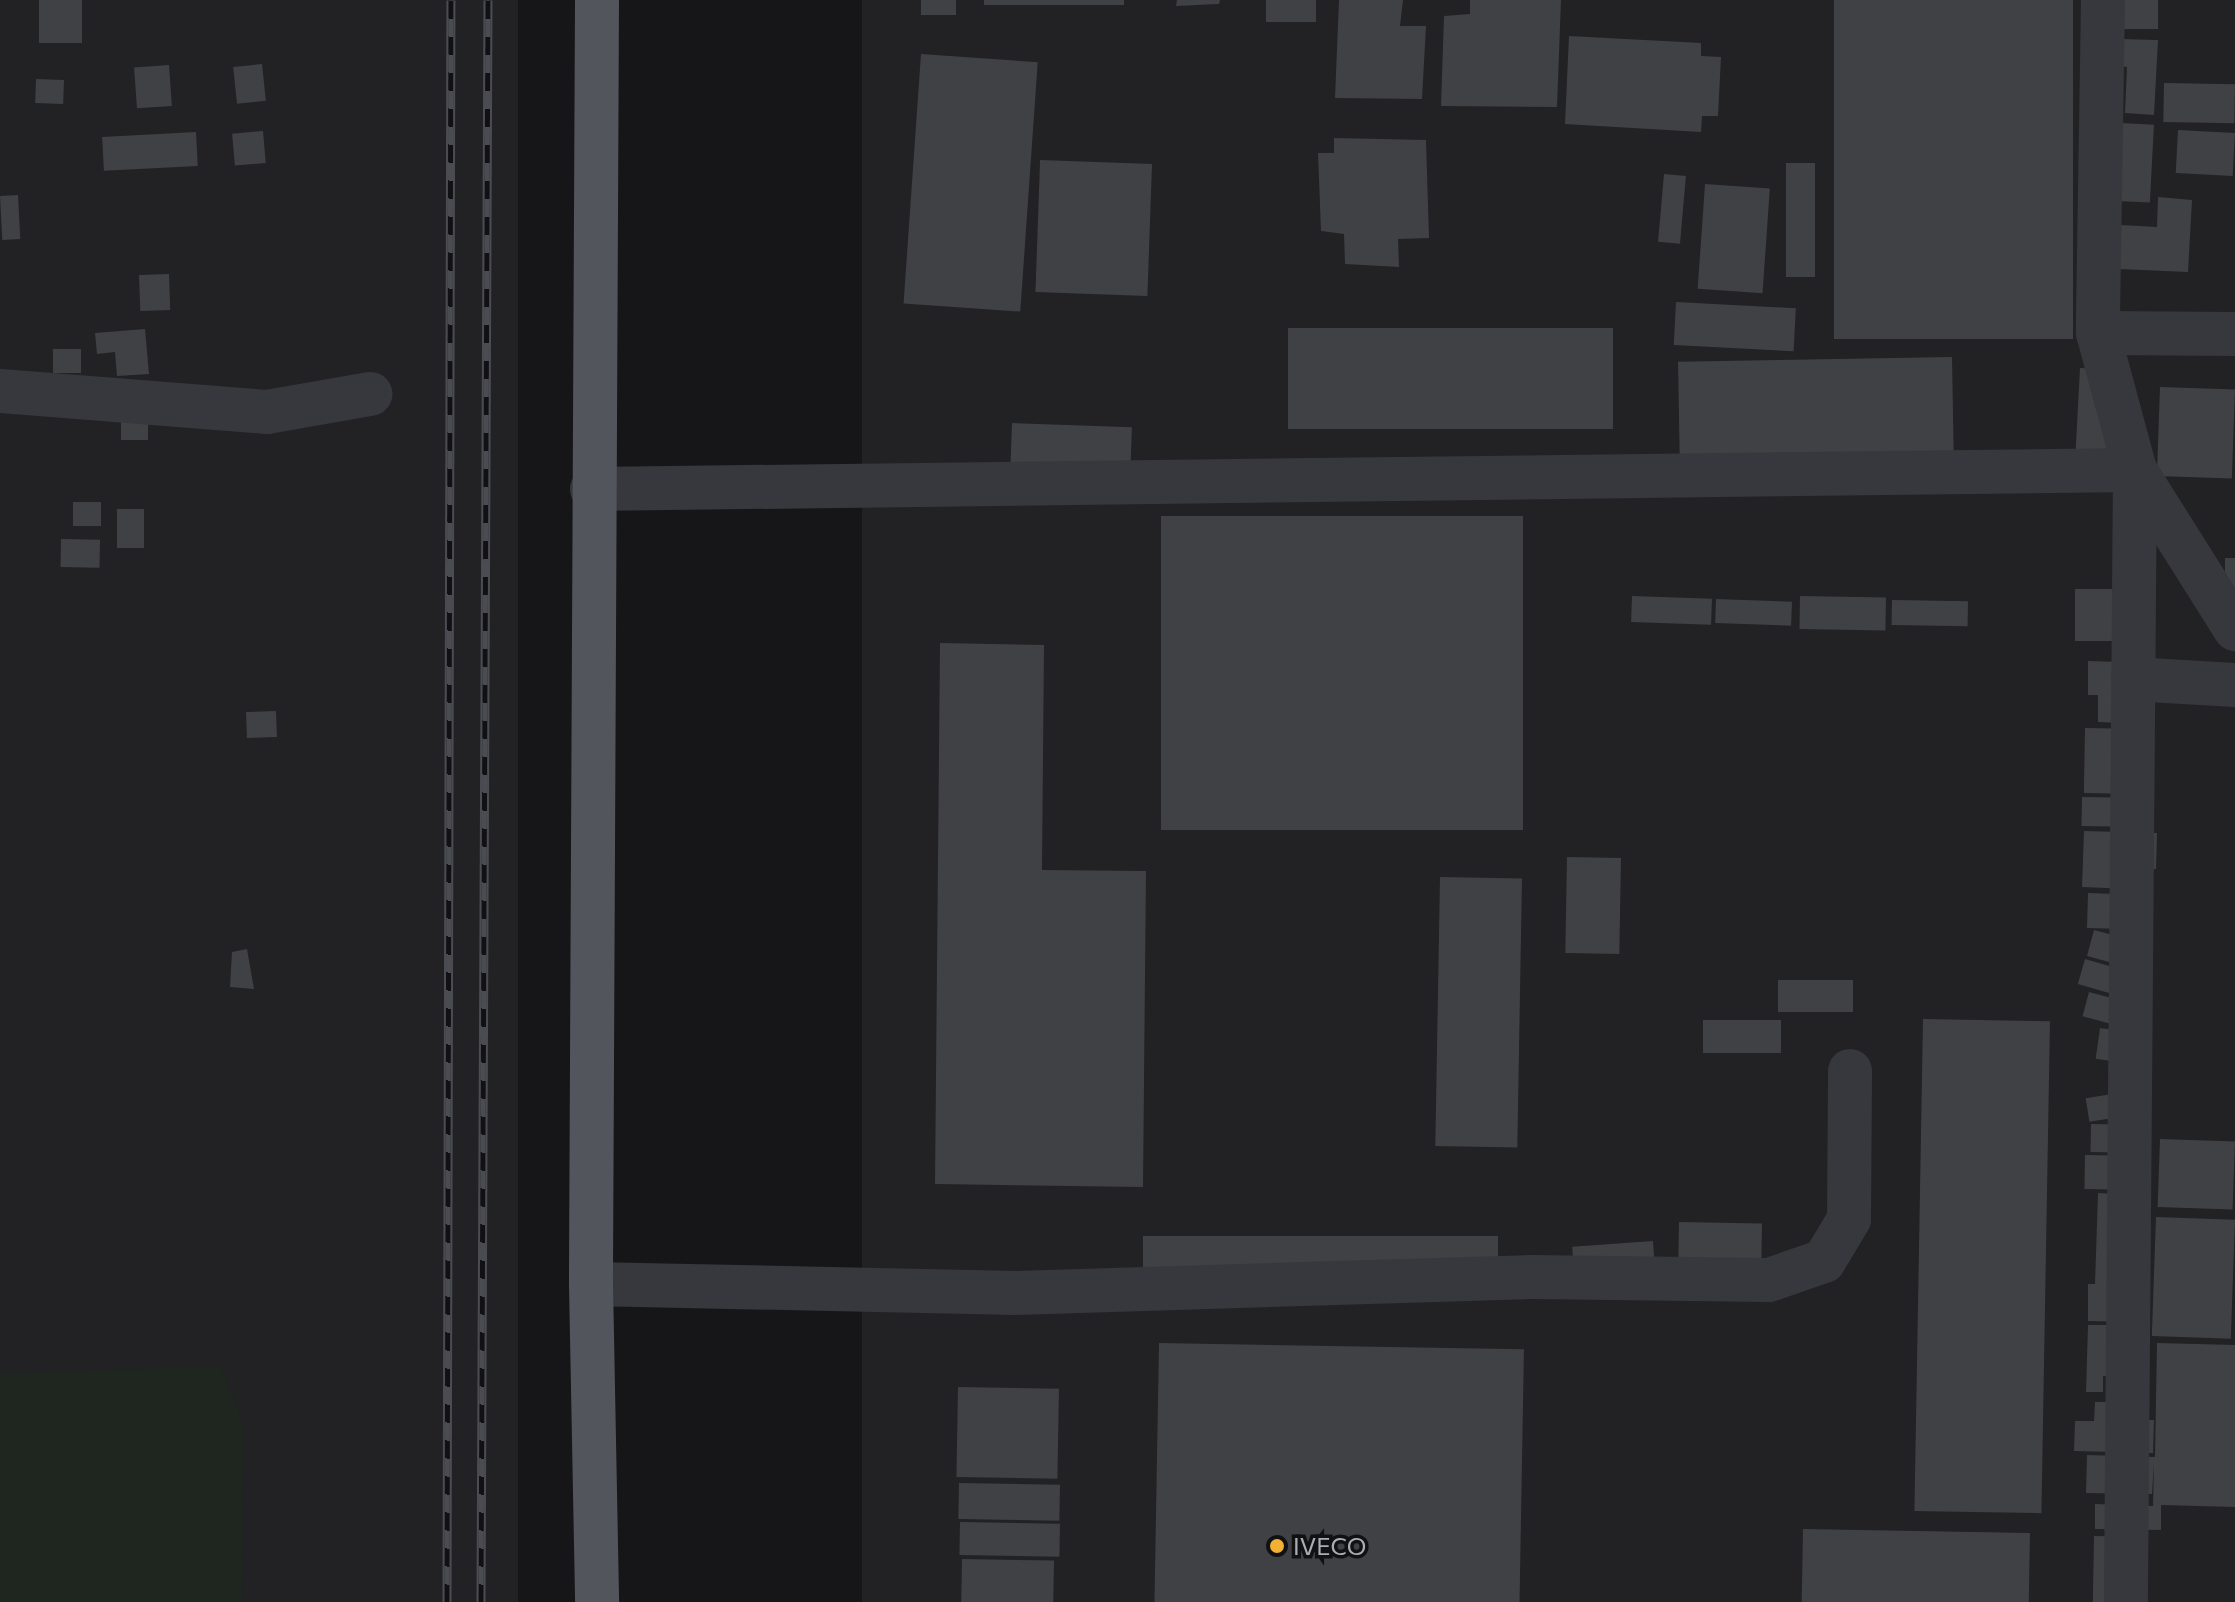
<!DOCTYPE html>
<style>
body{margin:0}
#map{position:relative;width:2235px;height:1602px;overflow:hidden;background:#161618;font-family:Commissioner,sans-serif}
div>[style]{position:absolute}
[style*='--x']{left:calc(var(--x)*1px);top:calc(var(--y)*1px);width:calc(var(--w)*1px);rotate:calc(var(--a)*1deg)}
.built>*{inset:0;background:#222225;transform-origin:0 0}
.green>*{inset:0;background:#1e261f}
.building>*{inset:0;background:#404145;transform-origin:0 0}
.minor>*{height:44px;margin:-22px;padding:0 22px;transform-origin:22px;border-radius:22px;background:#37383d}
.major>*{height:44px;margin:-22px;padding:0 22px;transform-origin:22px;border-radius:22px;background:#53555c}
.rail>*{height:9px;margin-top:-4.5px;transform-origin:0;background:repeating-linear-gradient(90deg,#111113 0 18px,#4a4c52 0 36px);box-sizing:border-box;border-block:2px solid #4a4c52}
.dots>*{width:22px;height:22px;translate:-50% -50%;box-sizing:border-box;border:4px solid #111113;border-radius:50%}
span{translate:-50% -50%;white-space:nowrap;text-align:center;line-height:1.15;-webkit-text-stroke:7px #111113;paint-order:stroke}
.poi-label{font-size:24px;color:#a8adb8}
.left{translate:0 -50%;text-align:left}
</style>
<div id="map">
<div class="built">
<i style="left:0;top:0;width:518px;height:1602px"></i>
<i style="left:862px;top:0;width:1373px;height:1602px"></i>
</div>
<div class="green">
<i style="clip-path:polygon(221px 1366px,243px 1422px,242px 1602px,0 1602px,0 1374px)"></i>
</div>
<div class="building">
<i style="left:39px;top:0;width:43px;height:43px"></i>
<i style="left:921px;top:0;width:35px;height:15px"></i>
<i style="left:984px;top:0;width:140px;height:5px"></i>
<i style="clip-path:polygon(1177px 0,1220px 0,1219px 4px,1176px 6px)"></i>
<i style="left:1266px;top:0;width:50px;height:22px"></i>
<i style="clip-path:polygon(1339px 0,1403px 0,1400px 26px,1426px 26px,1422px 99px,1335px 98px)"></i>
<i style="clip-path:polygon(1470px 0,1561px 0,1557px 107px,1441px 106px,1444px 16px,1470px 14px)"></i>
<i style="left:1834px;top:0;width:239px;height:339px"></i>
<i style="left:2122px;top:0;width:36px;height:29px"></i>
<i style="clip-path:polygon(1569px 36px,1701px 43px,1701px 56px,1721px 57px,1718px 116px,1702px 116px,1701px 132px,1565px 124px)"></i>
<i style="clip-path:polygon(2119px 39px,2158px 40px,2154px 115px,2125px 113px,2127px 67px,2118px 66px)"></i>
<i style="left:921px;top:54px;width:117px;height:250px;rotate:4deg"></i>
<i style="left:262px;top:64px;width:37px;height:29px;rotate:84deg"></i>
<i style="left:169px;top:65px;width:41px;height:35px;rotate:86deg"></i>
<i style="left:36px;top:79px;width:28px;height:24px;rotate:2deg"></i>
<i style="left:2164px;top:83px;width:71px;height:39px;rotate:1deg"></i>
<i style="left:2121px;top:123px;width:33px;height:78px;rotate:3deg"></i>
<i style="left:2178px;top:130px;width:57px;height:43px;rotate:3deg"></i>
<i style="left:263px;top:131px;width:32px;height:31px;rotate:85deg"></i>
<i style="left:196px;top:132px;width:34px;height:94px;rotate:87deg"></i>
<i style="clip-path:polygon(1334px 138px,1426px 140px,1429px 238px,1398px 239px,1399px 267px,1345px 264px,1344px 234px,1321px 231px,1318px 153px,1334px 153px)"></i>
<i style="left:1786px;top:163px;width:29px;height:114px"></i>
<i style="left:1152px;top:164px;width:132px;height:112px;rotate:92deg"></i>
<i style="left:1664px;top:174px;width:22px;height:68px;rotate:5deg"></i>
<i style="left:1705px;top:184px;width:65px;height:105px;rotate:4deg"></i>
<i style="left:18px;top:195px;width:44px;height:18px;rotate:87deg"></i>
<i style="clip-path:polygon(2158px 197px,2192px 200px,2188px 272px,2119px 269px,2121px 225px,2157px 227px)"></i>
<i style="left:169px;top:274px;width:36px;height:30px;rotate:88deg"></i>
<i style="left:1676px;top:302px;width:120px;height:43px;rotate:3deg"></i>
<i style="left:1288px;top:328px;width:325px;height:101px"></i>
<i style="clip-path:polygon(145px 329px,149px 374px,117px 376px,115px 352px,97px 354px,95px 333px)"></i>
<i style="left:53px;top:349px;width:28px;height:24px"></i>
<i style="left:1952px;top:357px;width:112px;height:274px;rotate:89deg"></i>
<i style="left:2080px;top:368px;width:51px;height:93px;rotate:3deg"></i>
<i style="left:2160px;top:387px;width:75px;height:89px;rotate:2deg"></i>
<i style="left:121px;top:416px;width:27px;height:24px"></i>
<i style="left:1012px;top:423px;width:120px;height:45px;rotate:2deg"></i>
<i style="left:73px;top:502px;width:28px;height:24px"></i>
<i style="left:117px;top:509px;width:27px;height:39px"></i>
<i style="left:1523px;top:516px;width:314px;height:362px;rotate:90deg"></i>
<i style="left:61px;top:539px;width:39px;height:28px;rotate:1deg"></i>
<i style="left:2225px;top:558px;width:10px;height:59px"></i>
<i style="left:2075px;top:589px;width:37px;height:52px"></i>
<i style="left:1632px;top:596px;width:80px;height:26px;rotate:2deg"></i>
<i style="left:1800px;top:596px;width:86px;height:33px;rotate:1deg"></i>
<i style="left:1716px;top:599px;width:76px;height:24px;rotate:2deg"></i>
<i style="left:1892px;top:600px;width:76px;height:25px;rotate:1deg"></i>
<i style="clip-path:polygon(940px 643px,1044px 645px,1042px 870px,1146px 871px,1143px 1187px,935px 1184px)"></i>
<i style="clip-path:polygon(2088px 661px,2150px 663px,2149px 724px,2098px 722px,2098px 695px,2088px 695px)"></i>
<i style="left:276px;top:711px;width:26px;height:30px;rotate:88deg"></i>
<i style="left:2085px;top:728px;width:55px;height:65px;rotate:1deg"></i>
<i style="left:2082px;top:797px;width:62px;height:29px;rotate:1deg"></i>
<i style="clip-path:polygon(2084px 831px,2157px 833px,2156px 869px,2132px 868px,2131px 889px,2082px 887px)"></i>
<i style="left:1567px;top:857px;width:54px;height:96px;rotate:1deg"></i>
<i style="left:1440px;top:877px;width:82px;height:269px;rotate:1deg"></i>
<i style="clip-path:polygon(2088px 893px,2147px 895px,2124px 929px,2087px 928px)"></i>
<i style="left:2094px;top:930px;width:39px;height:27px;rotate:15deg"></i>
<i style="clip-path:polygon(247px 949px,254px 989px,230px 987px,232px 952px)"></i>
<i style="left:2085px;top:959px;width:47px;height:26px;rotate:16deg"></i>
<i style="left:1778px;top:980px;width:75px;height:32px"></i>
<i style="left:2089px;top:992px;width:60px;height:25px;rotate:15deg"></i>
<i style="left:1923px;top:1019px;width:127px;height:492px;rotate:1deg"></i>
<i style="left:1703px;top:1020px;width:78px;height:33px"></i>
<i style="left:2100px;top:1028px;width:41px;height:31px;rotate:8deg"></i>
<i style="left:2137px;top:1090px;width:24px;height:52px;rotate:81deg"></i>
<i style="left:2091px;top:1124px;width:41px;height:28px;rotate:1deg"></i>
<i style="left:2160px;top:1139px;width:75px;height:68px;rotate:2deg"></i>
<i style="left:2085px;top:1155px;width:57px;height:34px;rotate:1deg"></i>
<i style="clip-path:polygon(2098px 1193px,2139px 1195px,2132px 1322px,2088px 1321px,2088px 1284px,2095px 1284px)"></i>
<i style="left:2156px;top:1217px;width:79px;height:119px;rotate:2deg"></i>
<i style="left:1679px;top:1222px;width:83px;height:45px;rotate:1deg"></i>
<i style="left:1143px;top:1236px;width:355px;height:40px"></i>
<i style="left:1653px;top:1241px;width:26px;height:81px;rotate:86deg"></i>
<i style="clip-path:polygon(2088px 1325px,2145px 1325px,2116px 1376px,2103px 1376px,2103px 1392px,2086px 1392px)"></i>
<i style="left:1159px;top:1343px;width:365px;height:259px;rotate:1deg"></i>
<i style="clip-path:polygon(2157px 1343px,2235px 1345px,2235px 1507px,2161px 1505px,2161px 1530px,2095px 1529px,2095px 1504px,2153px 1506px,2154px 1462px,2152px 1494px,2086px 1493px,2087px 1455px,2155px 1457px)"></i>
<i style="left:958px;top:1387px;width:101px;height:90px;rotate:1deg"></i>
<i style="clip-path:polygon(2095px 1402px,2134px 1402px,2134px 1420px,2154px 1420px,2153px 1453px,2074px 1451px,2075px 1421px,2094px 1421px)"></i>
<i style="left:959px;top:1483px;width:101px;height:36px;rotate:1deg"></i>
<i style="left:960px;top:1522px;width:100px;height:33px;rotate:1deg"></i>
<i style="left:1803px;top:1529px;width:227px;height:73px;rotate:1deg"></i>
<i style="left:2094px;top:1536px;width:48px;height:66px;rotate:1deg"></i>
<i style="left:962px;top:1559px;width:92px;height:43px;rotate:1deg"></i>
</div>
<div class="minor">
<i style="--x:2103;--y:0;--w:333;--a:90.9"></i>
<i style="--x:2098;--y:333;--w:142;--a:74.9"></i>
<i style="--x:2135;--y:470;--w:1132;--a:90.46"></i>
<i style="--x:2098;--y:333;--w:137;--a:0.4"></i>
<i style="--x:0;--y:391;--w:268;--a:4.5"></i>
<i style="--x:267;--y:412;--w:105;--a:-9.9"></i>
<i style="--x:592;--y:489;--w:1543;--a:-0.71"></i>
<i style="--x:2135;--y:470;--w:188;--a:57.8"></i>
<i style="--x:2133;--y:679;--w:102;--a:3.4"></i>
<i style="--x:591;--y:1284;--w:425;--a:1.2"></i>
<i style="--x:1016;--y:1293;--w:516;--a:-1.78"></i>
<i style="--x:1532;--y:1277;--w:237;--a:0.7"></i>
<i style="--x:1769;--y:1280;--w:58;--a:-19.1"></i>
<i style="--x:1824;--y:1261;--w:49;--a:-59.2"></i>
<i style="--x:1849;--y:1219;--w:148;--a:-89.6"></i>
</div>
<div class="major">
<i style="--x:597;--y:0;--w:1284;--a:90.27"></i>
<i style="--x:591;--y:1284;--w:318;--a:88.9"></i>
</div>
<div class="rail">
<i style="--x:447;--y:1602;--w:1602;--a:-89.86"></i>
<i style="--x:481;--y:1602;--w:1602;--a:-89.75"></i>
</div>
<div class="dots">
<i style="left:1277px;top:1546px;background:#f2b134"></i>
</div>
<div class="poi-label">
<span class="left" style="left:1293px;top:1546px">IVECO</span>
</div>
</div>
